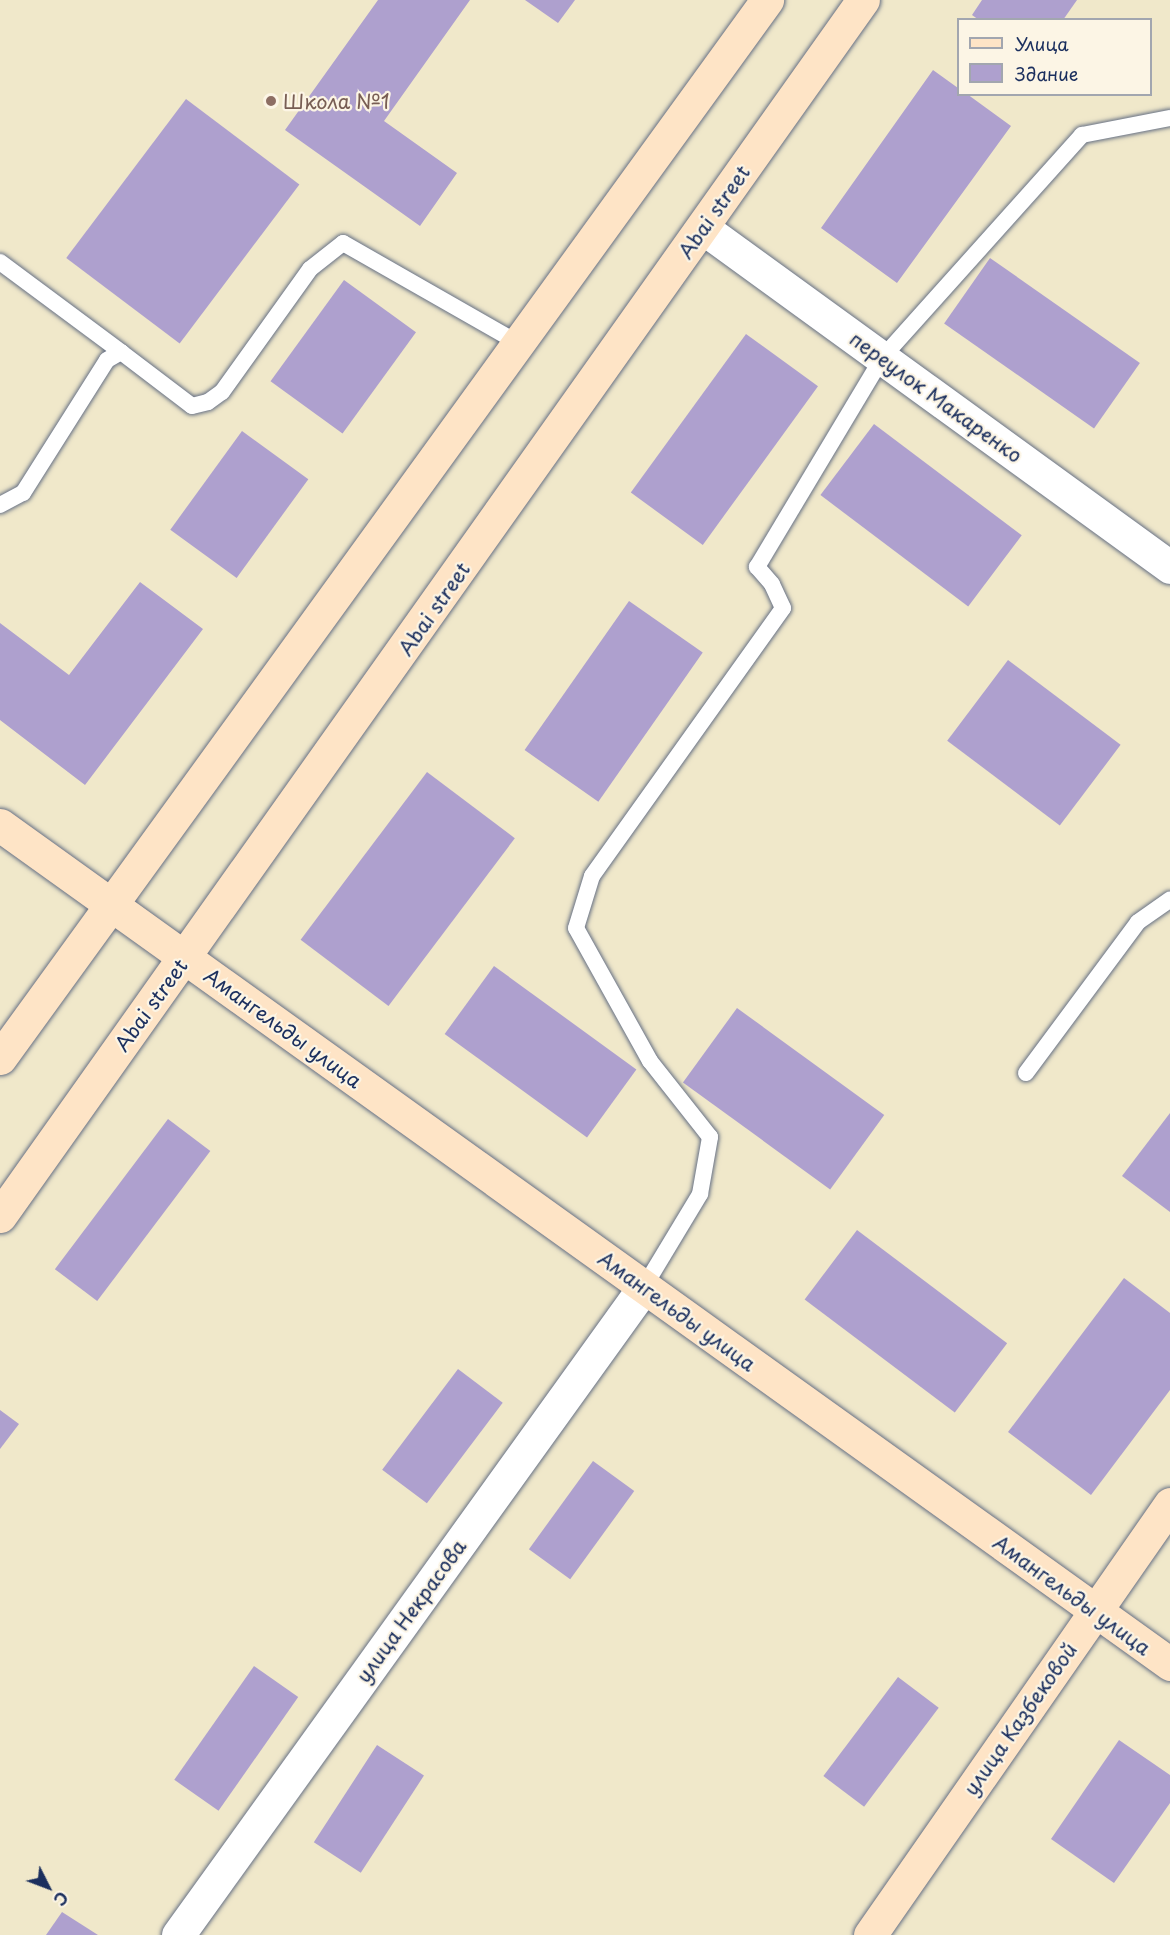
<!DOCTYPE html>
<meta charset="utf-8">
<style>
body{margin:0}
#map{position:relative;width:1170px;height:1935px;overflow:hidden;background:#f0e8ca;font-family:"Playpen Sans",sans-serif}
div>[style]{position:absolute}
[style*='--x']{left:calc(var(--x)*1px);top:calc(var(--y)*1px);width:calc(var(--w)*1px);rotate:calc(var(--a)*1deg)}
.building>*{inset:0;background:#aea0ce;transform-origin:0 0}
.roads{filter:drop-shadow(0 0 2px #667084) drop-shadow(0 0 2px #667084)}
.lane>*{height:16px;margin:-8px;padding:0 8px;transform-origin:8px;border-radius:8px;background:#fff}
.street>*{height:33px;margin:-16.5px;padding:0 16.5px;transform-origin:16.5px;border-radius:16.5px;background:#fff}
.secondary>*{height:33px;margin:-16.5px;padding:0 16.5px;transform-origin:16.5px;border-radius:16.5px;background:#fee4c6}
.dots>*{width:16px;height:16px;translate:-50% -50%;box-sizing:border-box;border:3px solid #fcf5e5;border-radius:50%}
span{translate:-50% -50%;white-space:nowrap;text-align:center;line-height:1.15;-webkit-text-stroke:4.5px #fcf5e5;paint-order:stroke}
.education-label{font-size:20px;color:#785e54}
.left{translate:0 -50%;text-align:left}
.street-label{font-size:20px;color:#1b2f5e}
.legend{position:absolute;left:957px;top:18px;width:195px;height:78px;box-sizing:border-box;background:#fcf5e5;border:2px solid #a2a6af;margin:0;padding:8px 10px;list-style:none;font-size:18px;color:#1b2f5e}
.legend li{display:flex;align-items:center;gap:12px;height:30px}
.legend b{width:30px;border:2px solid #a2a6af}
.north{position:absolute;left:18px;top:1857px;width:60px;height:60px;-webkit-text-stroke:4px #fcf5e5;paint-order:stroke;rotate:132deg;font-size:16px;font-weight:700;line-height:24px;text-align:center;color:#1b2f5e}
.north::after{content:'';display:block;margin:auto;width:21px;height:27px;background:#1b2f5e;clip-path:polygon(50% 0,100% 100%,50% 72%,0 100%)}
</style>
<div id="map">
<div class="building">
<i style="clip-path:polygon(378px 0,470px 0,384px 121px,457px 173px,420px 226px,285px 130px)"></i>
<i style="clip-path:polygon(525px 0,575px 0,558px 23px)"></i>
<i style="clip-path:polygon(982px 0,1077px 0,1063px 20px,979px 20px,972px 15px)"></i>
<i style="clip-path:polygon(933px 70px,958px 88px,958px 94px,967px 94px,1011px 126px,897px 283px,821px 228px)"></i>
<i style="left:186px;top:99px;width:142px;height:199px;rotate:37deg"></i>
<i style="left:990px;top:258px;width:183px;height:80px;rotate:35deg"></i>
<i style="left:344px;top:280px;width:89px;height:125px;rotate:36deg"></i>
<i style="left:746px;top:334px;width:89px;height:196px;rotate:36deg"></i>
<i style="left:874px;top:424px;width:185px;height:89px;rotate:37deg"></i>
<i style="left:242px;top:431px;width:82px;height:122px;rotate:36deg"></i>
<i style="clip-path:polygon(140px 582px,203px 629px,85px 785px,0 720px,0 623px,69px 675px)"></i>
<i style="left:629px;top:601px;width:90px;height:182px;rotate:35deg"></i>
<i style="left:1008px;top:660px;width:141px;height:101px;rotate:37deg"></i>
<i style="left:427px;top:772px;width:110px;height:210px;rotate:37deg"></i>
<i style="left:494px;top:966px;width:176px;height:84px;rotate:36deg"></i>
<i style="left:737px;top:1008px;width:182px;height:92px;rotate:36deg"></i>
<i style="clip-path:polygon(1170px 1113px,1170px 1212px,1122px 1176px)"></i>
<i style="left:168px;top:1119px;width:53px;height:188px;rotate:37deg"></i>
<i style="left:857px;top:1230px;width:188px;height:87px;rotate:37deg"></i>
<i style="clip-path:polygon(1124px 1278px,1170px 1313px,1170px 1390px,1091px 1495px,1008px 1432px)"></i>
<i style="left:458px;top:1369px;width:56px;height:126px;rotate:37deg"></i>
<i style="clip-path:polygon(0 1410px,19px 1424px,0 1449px)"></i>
<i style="left:593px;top:1461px;width:51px;height:109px;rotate:36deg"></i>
<i style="left:254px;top:1666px;width:54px;height:139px;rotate:35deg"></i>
<i style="left:898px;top:1677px;width:51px;height:124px;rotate:37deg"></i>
<i style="clip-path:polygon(1119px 1740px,1170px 1775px,1170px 1803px,1114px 1883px,1051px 1839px)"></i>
<i style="left:377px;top:1745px;width:56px;height:116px;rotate:33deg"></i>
<i style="clip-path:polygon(62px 1912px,98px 1935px,46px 1935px)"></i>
</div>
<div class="roads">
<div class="lane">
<i style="--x:0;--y:262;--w:151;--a:36.6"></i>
<i style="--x:0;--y:505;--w:26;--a:-28"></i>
<i style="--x:23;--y:493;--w:157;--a:-57.7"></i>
<i style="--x:107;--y:360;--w:16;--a:-30"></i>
<i style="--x:121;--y:352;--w:89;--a:37.3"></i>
<i style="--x:192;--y:406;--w:16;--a:-14"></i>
<i style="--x:208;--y:402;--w:17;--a:-36"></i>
<i style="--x:222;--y:392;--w:151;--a:-54.4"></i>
<i style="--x:310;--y:269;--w:42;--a:-38.2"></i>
<i style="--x:343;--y:243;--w:202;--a:29.7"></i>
<i style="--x:1026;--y:1073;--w:188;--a:-53.4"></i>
<i style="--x:1138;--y:922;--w:39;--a:-35"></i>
<i style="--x:644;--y:1287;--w:109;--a:-58.9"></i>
<i style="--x:700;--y:1194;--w:58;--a:-80"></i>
<i style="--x:710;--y:1137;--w:97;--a:-128.3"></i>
<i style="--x:650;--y:1061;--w:152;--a:-119.1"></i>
<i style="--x:576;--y:928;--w:54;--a:-72.9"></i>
<i style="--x:592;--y:876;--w:329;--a:-54.5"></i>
<i style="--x:783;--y:608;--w:26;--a:-115"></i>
<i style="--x:772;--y:584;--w:23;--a:-131"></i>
<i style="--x:757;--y:567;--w:244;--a:-59.1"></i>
<i style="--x:882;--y:358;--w:300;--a:-48.1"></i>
<i style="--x:1082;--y:135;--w:90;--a:-10.9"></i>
</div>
<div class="street">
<i style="--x:703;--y:228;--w:577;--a:35.98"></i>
<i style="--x:178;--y:1935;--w:798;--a:-54.28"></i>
</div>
<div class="secondary">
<i style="--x:0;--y:825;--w:1440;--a:35.64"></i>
<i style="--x:0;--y:1058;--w:1307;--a:-54.06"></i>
<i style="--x:0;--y:1216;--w:1491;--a:-54.64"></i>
<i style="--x:870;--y:1935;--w:525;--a:-55.16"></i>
</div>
</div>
<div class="dots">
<i style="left:271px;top:101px;background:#8d6e63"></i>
</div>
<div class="education-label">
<span class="left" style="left:283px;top:101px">Школа №1</span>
</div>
<div class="street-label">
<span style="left:714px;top:212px;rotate:-55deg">Abai street</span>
<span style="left:936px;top:397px;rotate:36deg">переулок Макаренко</span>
<span style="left:434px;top:609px;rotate:-55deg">Abai street</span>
<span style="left:151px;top:1005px;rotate:-54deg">Abai street</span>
<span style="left:283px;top:1028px;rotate:36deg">Амангельды улица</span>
<span style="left:677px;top:1311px;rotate:36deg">Амангельды улица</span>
<span style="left:1072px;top:1595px;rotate:36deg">Амангельды улица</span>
<span style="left:411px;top:1611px;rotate:-54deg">улица Некрасова</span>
<span style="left:1020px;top:1719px;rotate:-55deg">улица Казбековой</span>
</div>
<ul class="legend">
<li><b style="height:8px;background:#fee4c6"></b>Улица</li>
<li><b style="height:16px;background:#aea0ce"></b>Здание</li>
</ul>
<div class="north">С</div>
</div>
